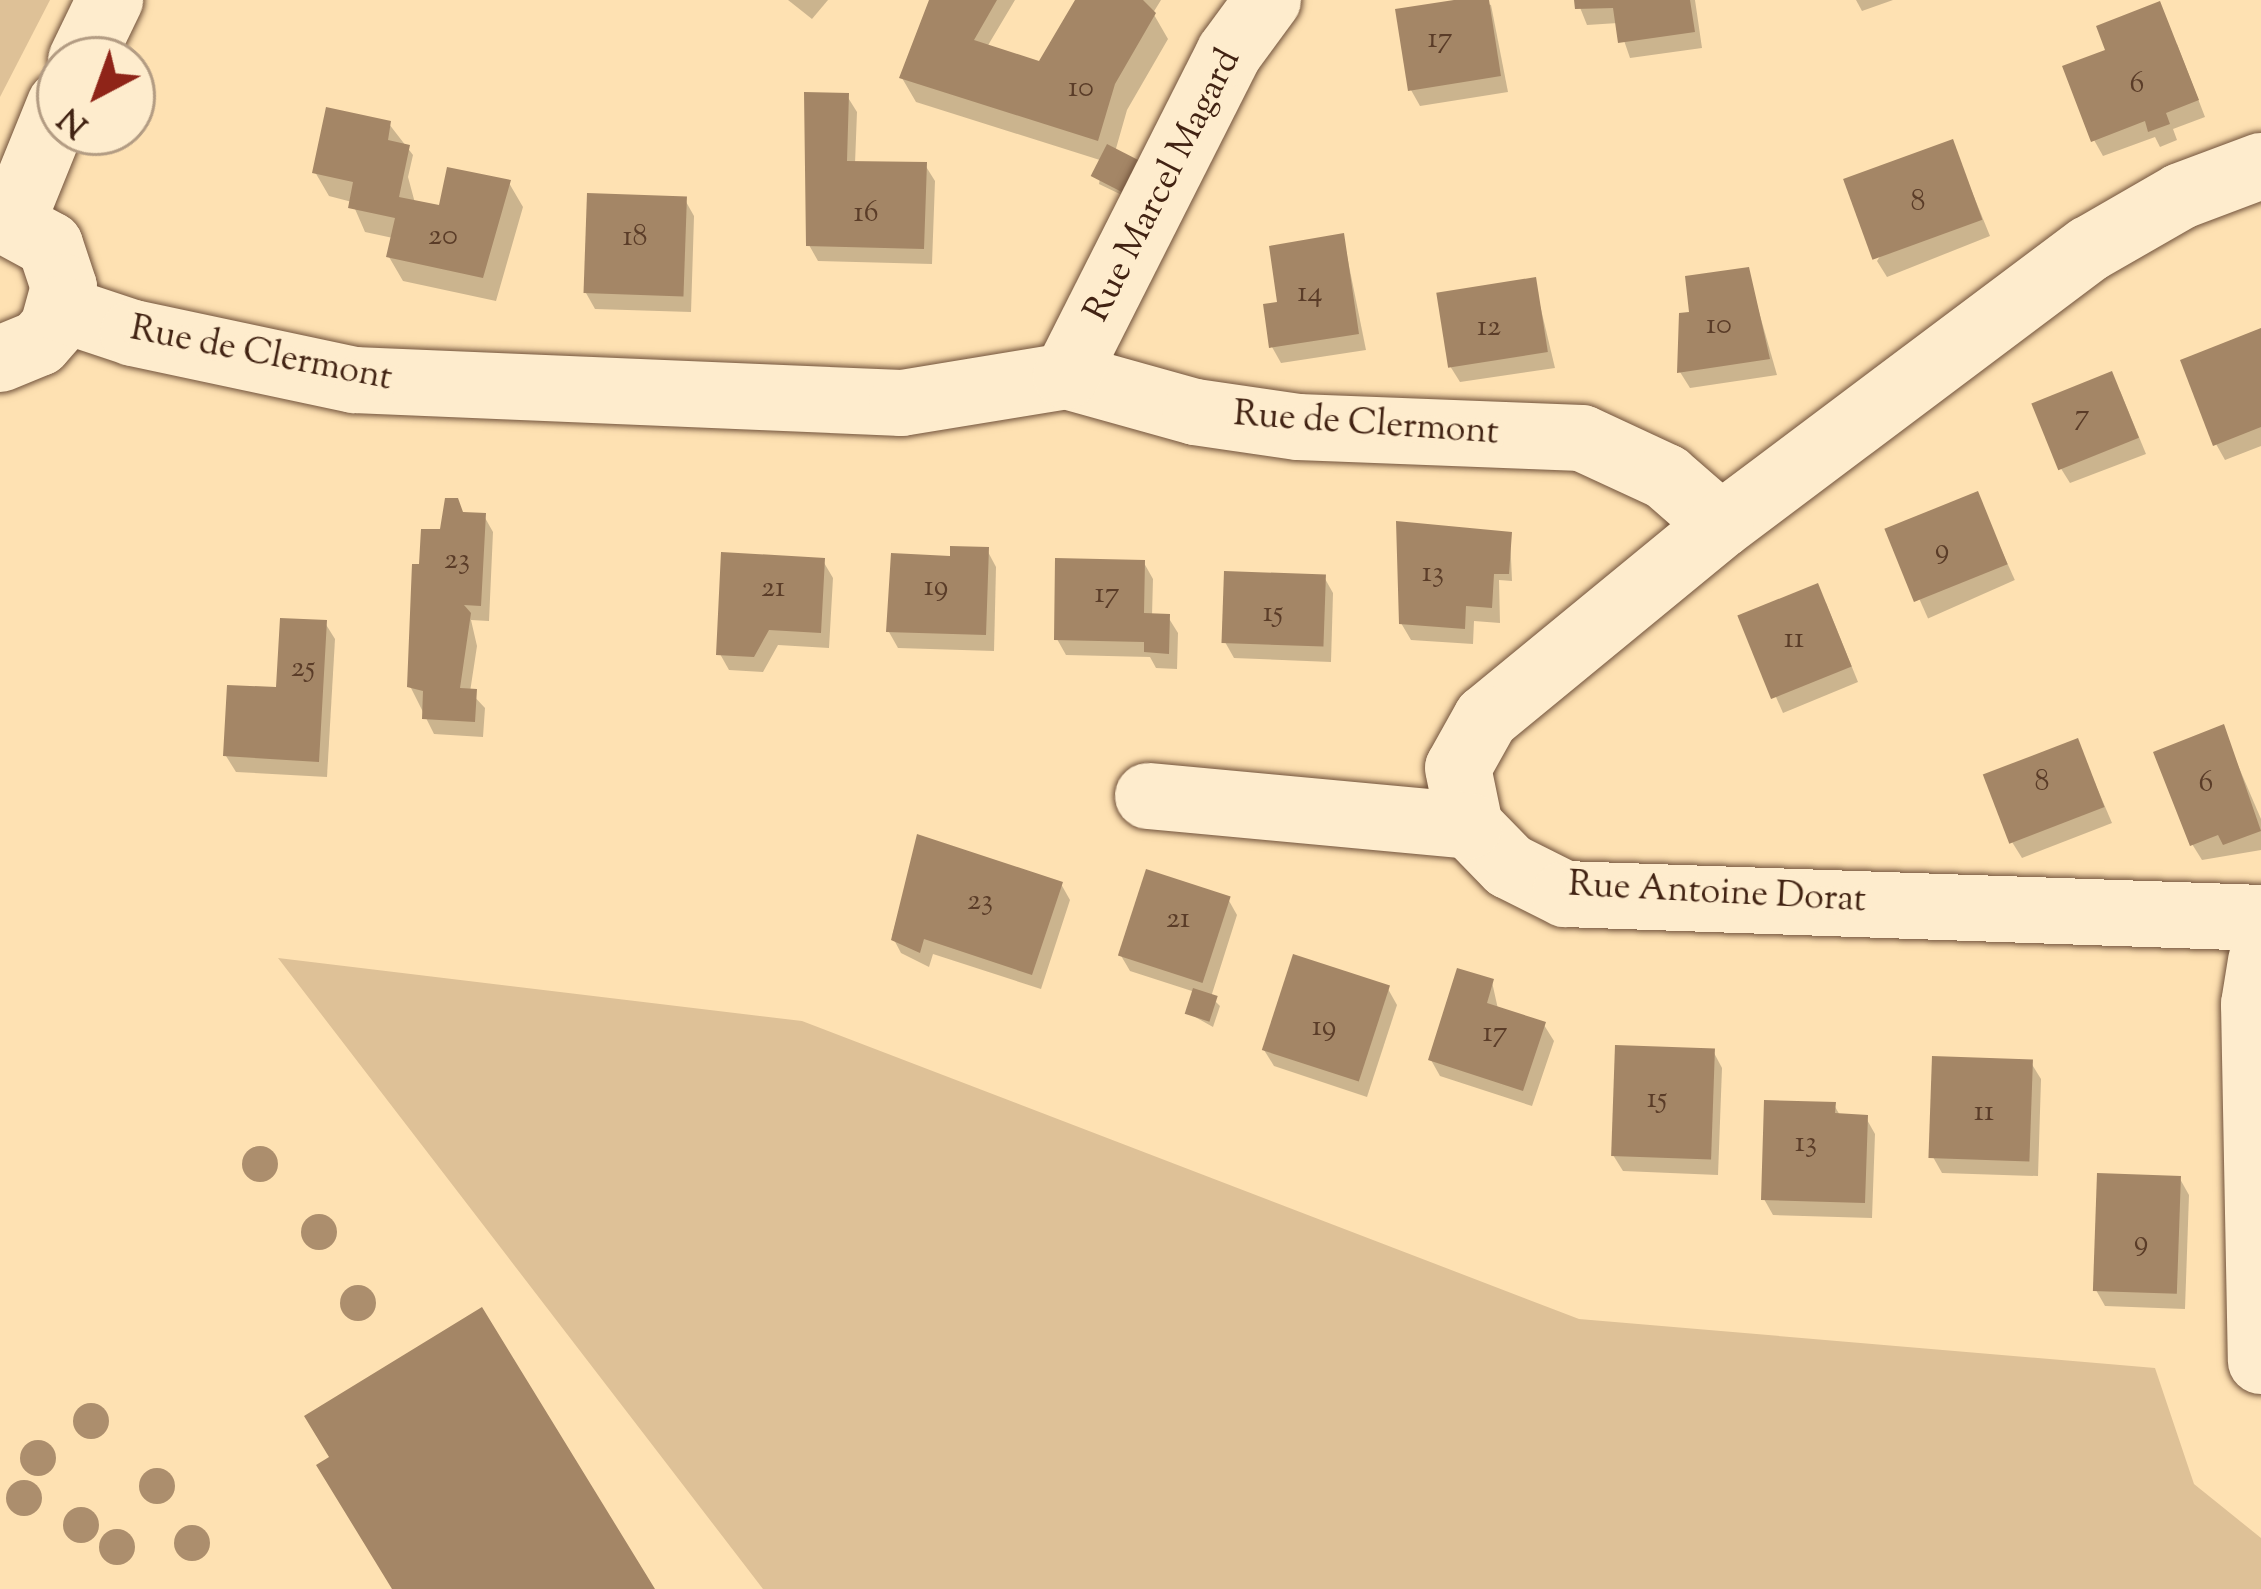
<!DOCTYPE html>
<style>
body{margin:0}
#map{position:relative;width:2261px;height:1589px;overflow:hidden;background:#fee1b2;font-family:"Sorts Mill Goudy",serif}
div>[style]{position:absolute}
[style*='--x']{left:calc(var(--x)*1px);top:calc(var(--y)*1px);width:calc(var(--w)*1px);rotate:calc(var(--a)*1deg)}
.green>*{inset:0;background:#dec197}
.shadow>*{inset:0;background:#0003;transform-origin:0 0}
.building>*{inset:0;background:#a48666;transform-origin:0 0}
.roads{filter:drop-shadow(0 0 3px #71523b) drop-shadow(0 0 3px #71523b)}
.minor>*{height:66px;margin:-33px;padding:0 33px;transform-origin:33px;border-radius:33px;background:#feeccd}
.trees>*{width:36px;height:36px;margin:-18px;border-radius:50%;background:#ac8e6d}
span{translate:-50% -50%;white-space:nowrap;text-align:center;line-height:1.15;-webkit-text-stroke:12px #feeccd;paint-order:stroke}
.number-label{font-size:30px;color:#5a3c28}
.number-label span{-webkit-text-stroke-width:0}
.street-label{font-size:36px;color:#422313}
.north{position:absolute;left:36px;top:36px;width:120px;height:120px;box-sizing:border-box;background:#feeccd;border:3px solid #b39c83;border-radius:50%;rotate:221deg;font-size:33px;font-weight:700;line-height:48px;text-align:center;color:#422313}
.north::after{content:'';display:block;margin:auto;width:42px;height:54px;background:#8f2418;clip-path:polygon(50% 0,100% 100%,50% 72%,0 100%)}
</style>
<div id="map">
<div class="green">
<i style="clip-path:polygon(0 0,50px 0,0 97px)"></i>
<i style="clip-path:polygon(278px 958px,802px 1021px,1579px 1319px,2155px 1368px,2194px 1484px,2261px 1538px,2261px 1589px,763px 1589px)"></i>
</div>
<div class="shadow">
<i style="clip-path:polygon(788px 0,828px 0,812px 19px)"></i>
<i style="clip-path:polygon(932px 0,1015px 0,987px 47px,1041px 64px,1078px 0,1161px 0,1153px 13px,1168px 39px,1127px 110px,1115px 152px,1140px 169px,1126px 197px,1099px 184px,1103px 161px,916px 102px,902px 78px)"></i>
<i style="clip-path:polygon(1474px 0,1491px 5px,1508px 92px,1420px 106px,1411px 90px)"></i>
<i style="clip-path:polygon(1577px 0,1695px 0,1702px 48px,1630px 58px,1618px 23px,1587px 25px)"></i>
<i style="clip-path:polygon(1856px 0,1893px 0,1862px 11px)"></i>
<i style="clip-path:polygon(2177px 44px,2205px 117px,2173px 129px,2177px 140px,2160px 147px,2155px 137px,2103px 156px,2094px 140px,2109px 51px)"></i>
<i style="clip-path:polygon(847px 96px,857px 112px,855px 164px,925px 165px,935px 181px,932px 264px,818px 261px,809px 245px)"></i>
<i style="clip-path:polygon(389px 124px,413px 155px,408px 177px,415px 203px,441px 209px,509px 183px,523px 207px,496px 301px,403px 281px,389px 257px,393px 238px,365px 232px,352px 202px,329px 196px,315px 172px)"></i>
<i style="clip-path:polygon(1952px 143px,1990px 236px,1887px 277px,1877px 261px)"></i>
<i style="clip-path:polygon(685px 200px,694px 216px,691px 312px,595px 309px,586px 293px)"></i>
<i style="clip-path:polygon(1343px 236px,1366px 350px,1281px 363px,1272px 347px)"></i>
<i style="clip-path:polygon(1747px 270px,1777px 375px,1690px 388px,1680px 372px)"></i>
<i style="clip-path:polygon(1534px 280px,1555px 368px,1460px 382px,1450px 366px)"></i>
<i style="clip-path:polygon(2261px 331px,2261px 446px,2225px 460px,2216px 444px)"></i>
<i style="clip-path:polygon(2120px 391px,2146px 454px,2070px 483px,2060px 467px)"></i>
<i style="left:1977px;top:495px;width:93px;height:95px;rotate:66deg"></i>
<i style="clip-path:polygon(484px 516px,493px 532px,489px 621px,471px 620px,477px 646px,470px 692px,485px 708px,483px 737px,434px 734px,410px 686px,421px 567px,442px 532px)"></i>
<i style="clip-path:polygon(1510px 535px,1512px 581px,1499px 580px,1500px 623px,1474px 621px,1473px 644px,1411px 640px,1401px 623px)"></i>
<i style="clip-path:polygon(987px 550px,996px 567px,994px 651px,898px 648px,889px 632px)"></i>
<i style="clip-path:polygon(823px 561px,833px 578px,829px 648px,778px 645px,763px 672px,729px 670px,720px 654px)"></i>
<i style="clip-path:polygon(1144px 563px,1153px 579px,1152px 616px,1168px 617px,1178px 633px,1177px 669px,1156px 668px,1150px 657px,1066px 655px,1057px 639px)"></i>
<i style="clip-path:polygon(1324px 577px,1333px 593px,1331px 662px,1234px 658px,1225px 642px)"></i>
<i style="clip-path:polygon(1826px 603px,1858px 682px,1783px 713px,1741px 617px)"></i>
<i style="clip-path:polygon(325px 623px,335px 639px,327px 777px,236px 772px,226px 756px)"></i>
<i style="clip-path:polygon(2222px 728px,2261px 819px,2261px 850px,2202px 860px,2192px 844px)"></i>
<i style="clip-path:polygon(2077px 741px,2112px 823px,2022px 858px,2012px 842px)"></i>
<i style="clip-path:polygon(919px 838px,1061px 884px,1070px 900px,1041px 989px,933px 954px,929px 967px,901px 953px,892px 936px)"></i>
<i style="clip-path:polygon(1228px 899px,1237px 915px,1211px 997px,1220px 1006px,1213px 1027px,1188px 1013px,1195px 992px,1130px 971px,1120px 954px)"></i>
<i style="clip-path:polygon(1492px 982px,1498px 1009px,1544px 1025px,1554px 1041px,1532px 1106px,1440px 1076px,1431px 1060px)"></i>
<i style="clip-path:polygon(1388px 989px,1397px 1005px,1367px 1097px,1274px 1066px,1264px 1050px)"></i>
<i style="clip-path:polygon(1713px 1051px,1722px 1068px,1718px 1175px,1623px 1171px,1613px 1155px)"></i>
<i style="clip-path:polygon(2031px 1063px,2041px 1079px,2038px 1176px,1942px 1173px,1933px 1157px)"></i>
<i style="clip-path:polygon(1834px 1105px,1841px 1117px,1866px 1118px,1875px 1134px,1872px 1218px,1773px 1215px,1764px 1199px)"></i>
<i style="clip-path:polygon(2180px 1179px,2189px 1195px,2185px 1309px,2105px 1306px,2096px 1290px)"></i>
</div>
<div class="building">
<i style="clip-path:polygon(929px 0,997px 0,974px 40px,1039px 61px,1075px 0,1143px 0,1156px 13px,1115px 84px,1098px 141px,899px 78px)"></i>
<i style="clip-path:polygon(1454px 0,1489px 0,1501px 76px,1408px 91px,1395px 9px)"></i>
<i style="clip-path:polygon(1574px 0,1690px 0,1695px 32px,1618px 43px,1613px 8px,1575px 9px)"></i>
<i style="clip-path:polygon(2160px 1px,2199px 100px,2166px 113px,2170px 124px,2148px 132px,2145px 121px,2091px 142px,2062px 66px,2105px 50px,2096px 26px)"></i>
<i style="clip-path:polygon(804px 92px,849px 93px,847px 161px,927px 162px,924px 249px,806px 246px)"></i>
<i style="clip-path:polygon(326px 107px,391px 121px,388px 140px,410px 145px,399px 197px,439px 205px,447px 167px,511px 180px,483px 278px,386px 257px,395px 218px,348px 208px,353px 182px,312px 173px)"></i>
<i style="left:1953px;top:139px;width:86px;height:117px;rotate:70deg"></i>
<i style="left:1107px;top:144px;width:35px;height:36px;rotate:27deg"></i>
<i style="left:587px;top:193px;width:100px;height:100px;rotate:2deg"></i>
<i style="clip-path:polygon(1344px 233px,1359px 334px,1269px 348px,1263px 304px,1277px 302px,1269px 246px)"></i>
<i style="clip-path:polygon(1749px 267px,1770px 359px,1677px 373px,1679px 313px,1689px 312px,1685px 276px)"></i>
<i style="left:1536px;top:277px;width:76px;height:101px;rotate:81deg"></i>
<i style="clip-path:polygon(2261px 328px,2261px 427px,2213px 446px,2180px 360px)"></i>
<i style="left:2112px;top:371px;width:72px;height:87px;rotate:68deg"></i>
<i style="left:1978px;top:491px;width:79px;height:101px;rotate:68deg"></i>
<i style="clip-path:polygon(445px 498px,458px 498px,463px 512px,486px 513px,481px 606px,464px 605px,471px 613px,460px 688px,477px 689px,475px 722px,422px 719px,423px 691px,407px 687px,412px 564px,419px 564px,421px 529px,440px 529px)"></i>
<i style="clip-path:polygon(1396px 521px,1512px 532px,1509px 574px,1494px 574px,1492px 608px,1466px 606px,1465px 629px,1399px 624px)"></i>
<i style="clip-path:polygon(950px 546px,989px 547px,986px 635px,886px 632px,891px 553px,950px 556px)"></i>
<i style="clip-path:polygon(721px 552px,825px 558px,821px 633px,769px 630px,754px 657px,716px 655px)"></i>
<i style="clip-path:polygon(1055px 558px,1145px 560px,1144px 613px,1170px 614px,1169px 654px,1144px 652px,1144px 642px,1054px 640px)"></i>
<i style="left:1224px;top:571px;width:102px;height:72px;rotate:2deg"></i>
<i style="left:1818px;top:583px;width:90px;height:87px;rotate:68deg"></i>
<i style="clip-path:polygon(280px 618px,327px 620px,319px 762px,223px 756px,227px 685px,276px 687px)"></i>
<i style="clip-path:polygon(2224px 724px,2261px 831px,2223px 845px,2218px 835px,2190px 846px,2153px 752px)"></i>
<i style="left:2078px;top:738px;width:74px;height:102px;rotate:69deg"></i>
<i style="clip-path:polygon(917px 834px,1063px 882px,1032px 975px,924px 939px,920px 953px,891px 940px)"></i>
<i style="left:1146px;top:869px;width:89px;height:91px;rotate:18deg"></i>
<i style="left:1293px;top:954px;width:102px;height:101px;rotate:18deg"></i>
<i style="clip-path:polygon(1457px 968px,1494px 979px,1487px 1003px,1546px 1022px,1523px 1091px,1428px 1060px)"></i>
<i style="left:1193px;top:988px;width:26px;height:27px;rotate:18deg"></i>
<i style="left:1615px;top:1045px;width:100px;height:111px;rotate:2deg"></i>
<i style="left:1932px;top:1056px;width:101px;height:102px;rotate:2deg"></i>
<i style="clip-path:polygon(1764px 1100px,1836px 1102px,1835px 1113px,1868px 1115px,1865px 1203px,1761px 1200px)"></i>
<i style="left:2097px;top:1173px;width:84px;height:118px;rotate:2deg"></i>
<i style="clip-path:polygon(482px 1307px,655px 1589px,392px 1589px,316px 1465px,329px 1457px,304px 1416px)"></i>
</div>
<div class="roads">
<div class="minor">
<i style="--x:81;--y:60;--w:67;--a:-64.2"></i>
<i style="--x:0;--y:218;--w:57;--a:28.4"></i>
<i style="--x:50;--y:245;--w:44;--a:71.6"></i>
<i style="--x:64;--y:287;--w:41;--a:105.4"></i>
<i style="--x:53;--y:327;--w:21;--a:131"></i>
<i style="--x:39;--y:343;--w:42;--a:157.7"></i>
<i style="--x:13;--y:220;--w:125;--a:-67.9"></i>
<i style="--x:61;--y:309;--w:76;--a:18.4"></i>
<i style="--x:133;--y:333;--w:226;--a:12"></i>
<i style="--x:354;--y:380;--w:548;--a:2.4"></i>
<i style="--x:902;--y:403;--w:166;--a:-9.3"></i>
<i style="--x:1066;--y:376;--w:134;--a:15.6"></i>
<i style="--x:1195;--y:412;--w:104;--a:8.3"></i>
<i style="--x:1298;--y:427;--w:284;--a:2.2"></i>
<i style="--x:1582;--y:438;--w:93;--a:24.9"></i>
<i style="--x:1666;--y:477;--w:73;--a:41.1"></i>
<i style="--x:1721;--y:525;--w:460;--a:-36.9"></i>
<i style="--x:2089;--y:249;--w:106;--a:-29.9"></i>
<i style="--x:2181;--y:196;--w:85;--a:-20.6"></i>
<i style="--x:1066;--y:376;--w:362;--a:-63.2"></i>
<i style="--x:1229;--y:53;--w:66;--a:-53.7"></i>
<i style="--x:1721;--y:525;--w:304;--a:140.6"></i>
<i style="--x:1486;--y:718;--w:57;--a:119.2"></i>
<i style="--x:1458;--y:768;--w:59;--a:78.3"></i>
<i style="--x:1470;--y:826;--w:56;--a:45.7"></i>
<i style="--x:1509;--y:866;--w:63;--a:26.6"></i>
<i style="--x:1565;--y:894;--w:696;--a:1.97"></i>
<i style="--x:1148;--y:796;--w:323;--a:5.3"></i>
<i style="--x:2261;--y:961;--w:44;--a:99.2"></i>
<i style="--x:2254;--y:1004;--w:357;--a:88.9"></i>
</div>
</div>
<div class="trees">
<i style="left:260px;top:1164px"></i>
<i style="left:319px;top:1232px"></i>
<i style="left:358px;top:1303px"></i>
<i style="left:91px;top:1421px"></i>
<i style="left:38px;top:1458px"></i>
<i style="left:157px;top:1486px"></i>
<i style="left:24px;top:1498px"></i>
<i style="left:81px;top:1525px"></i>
<i style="left:192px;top:1543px"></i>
<i style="left:117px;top:1547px"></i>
</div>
<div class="number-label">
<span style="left:1440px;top:40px">17</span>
<span style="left:2137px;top:85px">6</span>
<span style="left:1081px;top:89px">10</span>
<span style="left:1918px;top:203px">8</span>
<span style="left:866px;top:214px">16</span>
<span style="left:443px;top:237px">20</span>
<span style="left:635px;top:238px">18</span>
<span style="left:1310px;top:294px">14</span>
<span style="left:1719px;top:326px">10</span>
<span style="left:1489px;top:328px">12</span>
<span style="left:2082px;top:417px">7</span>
<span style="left:1942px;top:551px">9</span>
<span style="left:457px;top:561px">23</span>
<span style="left:1433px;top:574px">13</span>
<span style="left:936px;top:588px">19</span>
<span style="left:773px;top:589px">21</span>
<span style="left:1107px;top:595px">17</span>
<span style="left:1273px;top:614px">15</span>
<span style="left:1794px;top:640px">11</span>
<span style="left:303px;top:669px">25</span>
<span style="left:2042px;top:783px">8</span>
<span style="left:2206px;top:784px">6</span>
<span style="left:980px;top:902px">23</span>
<span style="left:1178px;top:920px">21</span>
<span style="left:1324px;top:1028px">19</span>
<span style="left:1495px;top:1034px">17</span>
<span style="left:1657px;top:1100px">15</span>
<span style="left:1984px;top:1113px">11</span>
<span style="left:1806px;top:1144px">13</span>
<span style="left:2141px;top:1243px">9</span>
</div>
<div class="street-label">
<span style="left:1164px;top:186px;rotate:-63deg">Rue Marcel Magard</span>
<span style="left:261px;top:355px;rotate:11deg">Rue de Clermont</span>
<span style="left:1366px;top:425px;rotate:4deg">Rue de Clermont</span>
<span style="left:1717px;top:894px;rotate:3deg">Rue Antoine Dorat</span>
</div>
<div class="north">N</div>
</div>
